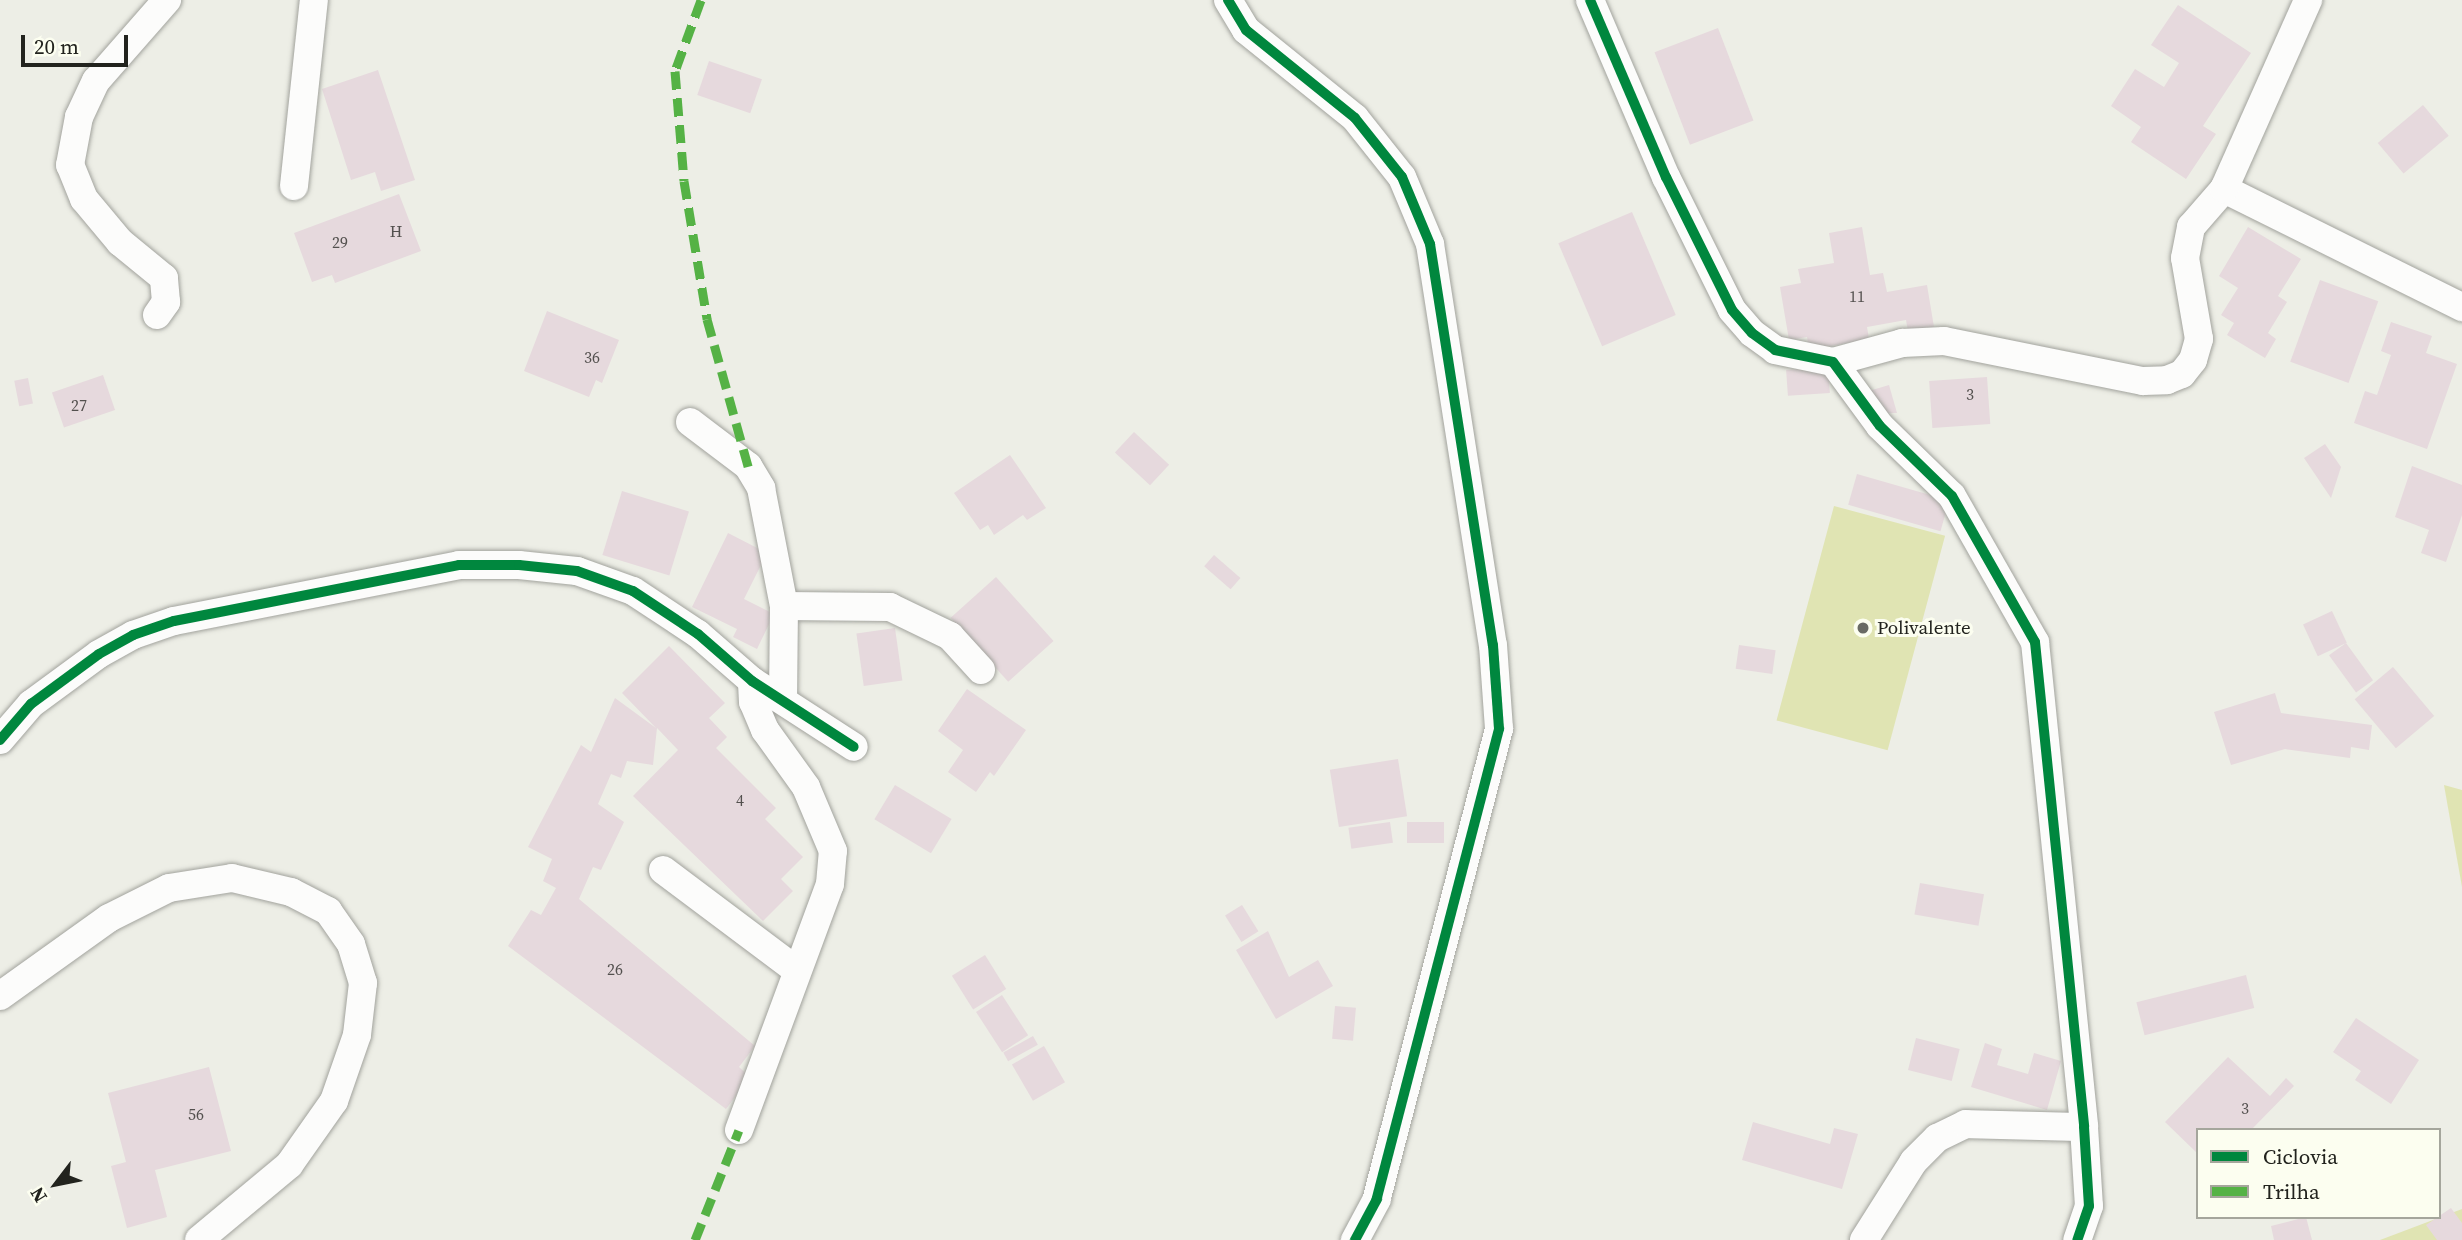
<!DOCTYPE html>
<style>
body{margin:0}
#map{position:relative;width:2462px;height:1240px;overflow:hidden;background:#edeee6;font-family:"Source Serif 4",serif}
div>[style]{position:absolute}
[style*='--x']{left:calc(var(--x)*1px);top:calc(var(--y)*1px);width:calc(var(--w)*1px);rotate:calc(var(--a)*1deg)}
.green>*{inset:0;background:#e0e4b3;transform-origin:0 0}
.building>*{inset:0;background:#e6d9dd;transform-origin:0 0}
.roads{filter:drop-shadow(0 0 2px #a2a39d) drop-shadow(0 0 2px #a2a39d)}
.street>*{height:28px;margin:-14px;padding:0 14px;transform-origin:14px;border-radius:14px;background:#fcfcfb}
.quiet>*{height:9px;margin-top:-4.5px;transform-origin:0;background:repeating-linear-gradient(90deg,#55b245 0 18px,transparent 0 27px)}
.cycleway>*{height:10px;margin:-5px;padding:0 5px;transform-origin:5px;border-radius:5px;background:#00873e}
.dots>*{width:19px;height:19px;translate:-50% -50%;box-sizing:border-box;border:4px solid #fcfef0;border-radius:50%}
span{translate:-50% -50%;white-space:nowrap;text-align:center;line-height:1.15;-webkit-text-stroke:6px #fcfef0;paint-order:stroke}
.number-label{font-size:16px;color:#53504e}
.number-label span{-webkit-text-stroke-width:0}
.poi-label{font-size:19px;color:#22231e}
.left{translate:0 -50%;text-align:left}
.legend{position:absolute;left:2196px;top:1128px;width:245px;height:91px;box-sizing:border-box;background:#fcfef0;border:2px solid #a5a69c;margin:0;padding:9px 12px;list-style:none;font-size:21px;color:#22231e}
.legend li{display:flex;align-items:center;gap:14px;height:35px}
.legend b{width:35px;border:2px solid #a5a69c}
.north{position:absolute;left:21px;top:1149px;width:70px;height:70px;-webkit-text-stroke:5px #fcfef0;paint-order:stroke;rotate:238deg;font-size:19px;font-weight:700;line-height:28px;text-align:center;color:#22231e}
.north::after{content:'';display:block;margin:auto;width:24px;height:32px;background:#22231e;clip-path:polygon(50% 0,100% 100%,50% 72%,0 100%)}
.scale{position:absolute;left:21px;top:35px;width:107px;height:32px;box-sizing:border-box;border:4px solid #22231e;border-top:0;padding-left:9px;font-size:21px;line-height:24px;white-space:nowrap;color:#22231e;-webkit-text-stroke:5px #fcfef0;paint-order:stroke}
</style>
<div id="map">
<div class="green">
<i style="left:1834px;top:506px;width:115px;height:222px;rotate:15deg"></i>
<i style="clip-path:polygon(2444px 785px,2462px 790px,2462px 887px)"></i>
<i style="clip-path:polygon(2462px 1209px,2462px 1240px,2380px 1240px)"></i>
</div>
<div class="building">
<i style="clip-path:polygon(2178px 5px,2251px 53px,2203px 126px,2216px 134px,2186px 179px,2131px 142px,2141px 127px,2111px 106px,2135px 69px,2164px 87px,2179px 63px,2151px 45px)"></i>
<i style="left:1718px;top:28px;width:99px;height:68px;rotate:69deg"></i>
<i style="left:709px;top:61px;width:56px;height:36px;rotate:19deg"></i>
<i style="clip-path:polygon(378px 70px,415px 180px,381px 191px,375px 172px,351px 180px,322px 89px)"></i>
<i style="left:2423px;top:105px;width:40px;height:59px;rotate:50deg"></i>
<i style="clip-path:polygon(399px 194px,421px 251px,335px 283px,332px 275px,312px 282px,294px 233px)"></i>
<i style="left:1632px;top:212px;width:112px;height:80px;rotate:67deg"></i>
<i style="clip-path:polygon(1862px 227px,1870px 275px,1883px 273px,1887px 292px,1927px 285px,1934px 327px,1908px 332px,1906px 320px,1867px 327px,1869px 339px,1809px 350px,1807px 337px,1789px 340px,1780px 287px,1801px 283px,1798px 269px,1834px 263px,1829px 233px)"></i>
<i style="clip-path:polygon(2248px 227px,2301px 259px,2278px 296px,2287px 302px,2268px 333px,2276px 339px,2265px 358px,2227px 335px,2234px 323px,2221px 315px,2238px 288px,2219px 276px)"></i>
<i style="left:2320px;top:280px;width:62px;height:87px;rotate:20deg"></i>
<i style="clip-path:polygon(547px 311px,619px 340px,602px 383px,596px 380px,589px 397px,524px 371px)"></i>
<i style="clip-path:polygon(2391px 322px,2432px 336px,2426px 353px,2457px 364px,2427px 449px,2354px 423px,2365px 391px,2377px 395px,2391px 355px,2381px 351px)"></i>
<i style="left:1828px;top:367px;width:26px;height:42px;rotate:86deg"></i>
<i style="left:103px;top:375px;width:37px;height:54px;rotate:71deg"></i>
<i style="left:1987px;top:377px;width:47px;height:58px;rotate:86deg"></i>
<i style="left:28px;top:378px;width:26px;height:14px;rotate:79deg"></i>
<i style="clip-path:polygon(1889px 385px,1897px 413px,1881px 413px,1869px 391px)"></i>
<i style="left:1134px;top:432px;width:48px;height:28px;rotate:43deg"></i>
<i style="clip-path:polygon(2325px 444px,2341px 467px,2331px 498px,2304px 458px)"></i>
<i style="clip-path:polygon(1010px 455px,1046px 508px,1027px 520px,1023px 515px,994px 535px,988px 525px,980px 530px,954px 493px)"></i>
<i style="clip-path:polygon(2412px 466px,2462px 485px,2462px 515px,2446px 562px,2421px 553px,2429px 530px,2395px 517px)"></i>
<i style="left:1857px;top:474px;width:96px;height:32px;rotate:16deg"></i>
<i style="left:622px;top:491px;width:70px;height:67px;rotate:17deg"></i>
<i style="clip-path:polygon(728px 533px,767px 553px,744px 599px,774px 614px,757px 649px,733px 637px,737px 629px,692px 607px)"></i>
<i style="left:1214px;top:555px;width:35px;height:15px;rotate:41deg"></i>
<i style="left:996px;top:577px;width:86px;height:61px;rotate:48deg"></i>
<i style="left:2332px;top:611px;width:35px;height:32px;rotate:65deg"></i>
<i style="left:895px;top:628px;width:53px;height:39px;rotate:82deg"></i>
<i style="left:2346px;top:643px;width:46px;height:21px;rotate:54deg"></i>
<i style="left:1739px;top:645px;width:37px;height:24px;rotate:8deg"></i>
<i style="clip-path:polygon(669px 646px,725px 703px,709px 718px,727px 737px,716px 748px,776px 808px,765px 819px,803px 857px,781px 879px,793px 891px,763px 921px,633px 796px,678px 750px,657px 728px,653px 765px,627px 761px,621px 778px,611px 774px,598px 804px,624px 822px,601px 870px,593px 867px,579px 899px,755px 1046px,739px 1067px,750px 1077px,726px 1109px,508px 946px,531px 910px,541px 915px,556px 888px,543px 881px,552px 859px,528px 847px,581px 745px,591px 752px,615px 698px,656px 728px,622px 693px)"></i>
<i style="left:2393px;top:667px;width:64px;height:50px;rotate:50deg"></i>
<i style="clip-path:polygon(967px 689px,1026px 730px,994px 776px,990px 772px,976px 792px,948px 772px,963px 750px,938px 731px)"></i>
<i style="clip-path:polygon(2275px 693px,2281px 713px,2372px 725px,2369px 750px,2351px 747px,2350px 758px,2285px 749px,2231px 765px,2214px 712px)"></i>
<i style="left:1398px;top:759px;width:58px;height:69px;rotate:81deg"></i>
<i style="left:895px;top:785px;width:66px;height:40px;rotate:31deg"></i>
<i style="left:1390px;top:822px;width:21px;height:42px;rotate:82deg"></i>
<i style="left:1444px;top:822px;width:21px;height:37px;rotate:90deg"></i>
<i style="left:1920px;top:883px;width:65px;height:32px;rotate:10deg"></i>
<i style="left:1242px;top:905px;width:31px;height:20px;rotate:58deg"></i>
<i style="clip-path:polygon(1268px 931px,1289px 977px,1318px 960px,1333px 986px,1276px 1019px,1236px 950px)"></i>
<i style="left:985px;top:955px;width:40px;height:39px;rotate:58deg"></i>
<i style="left:2246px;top:975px;width:34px;height:113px;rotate:76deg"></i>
<i style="left:1002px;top:995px;width:48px;height:31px;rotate:57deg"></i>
<i style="left:1335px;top:1006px;width:21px;height:33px;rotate:5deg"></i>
<i style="clip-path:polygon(2356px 1018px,2419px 1060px,2391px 1104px,2355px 1080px,2361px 1071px,2333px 1052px)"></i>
<i style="left:1033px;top:1036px;width:10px;height:34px;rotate:61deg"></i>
<i style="left:1916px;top:1038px;width:45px;height:33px;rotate:14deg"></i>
<i style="clip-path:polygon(1985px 1043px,2002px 1049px,1997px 1065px,2028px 1074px,2034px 1053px,2061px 1061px,2047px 1110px,1971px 1087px)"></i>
<i style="left:1044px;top:1046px;width:42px;height:37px;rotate:60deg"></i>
<i style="clip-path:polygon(2228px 1057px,2270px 1096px,2286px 1078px,2294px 1086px,2251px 1130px,2198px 1130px,2198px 1154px,2165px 1122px)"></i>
<i style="clip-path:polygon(209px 1067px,231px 1151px,155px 1170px,167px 1217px,127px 1228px,111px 1166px,126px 1162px,108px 1093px)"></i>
<i style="clip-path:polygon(1753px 1122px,1830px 1144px,1834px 1128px,1858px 1134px,1842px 1189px,1742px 1160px)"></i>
<i style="clip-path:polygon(2451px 1208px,2462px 1223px,2462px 1240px,2437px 1240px,2426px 1225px)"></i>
<i style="clip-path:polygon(2306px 1217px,2312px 1240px,2274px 1240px,2271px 1226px)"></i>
</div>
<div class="roads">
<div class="street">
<i style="--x:1228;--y:0;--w:35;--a:59"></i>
<i style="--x:1246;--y:30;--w:140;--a:38.9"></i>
<i style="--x:1355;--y:118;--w:75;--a:51.5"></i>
<i style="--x:1402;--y:177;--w:73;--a:67.3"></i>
<i style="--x:1430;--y:244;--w:406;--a:81.1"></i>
<i style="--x:1493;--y:645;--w:84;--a:85.9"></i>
<i style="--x:1499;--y:729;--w:486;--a:104.6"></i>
<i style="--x:1377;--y:1199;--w:47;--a:118.2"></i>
<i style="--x:1590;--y:0;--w:193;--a:66.8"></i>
<i style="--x:1666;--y:177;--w:148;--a:63.6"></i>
<i style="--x:1732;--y:310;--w:30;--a:49"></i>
<i style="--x:1752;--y:333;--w:29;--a:36"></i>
<i style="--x:1775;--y:350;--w:59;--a:11.7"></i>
<i style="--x:1833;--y:362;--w:79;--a:53.7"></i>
<i style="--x:1880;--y:426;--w:100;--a:44.2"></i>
<i style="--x:1952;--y:496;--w:168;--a:60.4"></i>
<i style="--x:2035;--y:642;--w:487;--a:84.2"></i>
<i style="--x:2084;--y:1127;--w:79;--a:86.4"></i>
<i style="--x:2089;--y:1206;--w:36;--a:109"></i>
<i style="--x:294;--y:186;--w:187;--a:-83.9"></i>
<i style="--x:2224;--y:189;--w:266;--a:26.4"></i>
<i style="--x:157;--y:315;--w:16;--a:-55"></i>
<i style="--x:166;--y:302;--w:24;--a:-95"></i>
<i style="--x:164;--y:278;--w:57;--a:-140.7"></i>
<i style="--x:120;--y:242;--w:56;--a:-129.9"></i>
<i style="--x:84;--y:199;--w:37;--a:-112"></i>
<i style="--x:70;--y:165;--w:49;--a:-79.4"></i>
<i style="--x:79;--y:117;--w:40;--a:-65"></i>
<i style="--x:96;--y:81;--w:108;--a:-48.8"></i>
<i style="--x:1833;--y:362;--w:72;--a:-15.4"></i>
<i style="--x:1902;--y:343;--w:42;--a:-2.7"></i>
<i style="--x:1944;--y:341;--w:203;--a:11.4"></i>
<i style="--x:2143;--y:381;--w:24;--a:-2"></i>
<i style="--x:2167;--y:380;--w:16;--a:-22"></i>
<i style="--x:2182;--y:374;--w:18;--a:-52"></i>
<i style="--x:2193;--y:360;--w:22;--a:-74"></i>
<i style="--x:2199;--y:339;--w:82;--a:-99.8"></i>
<i style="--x:2185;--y:258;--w:32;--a:-79"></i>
<i style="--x:2191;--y:227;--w:50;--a:-49"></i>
<i style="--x:2224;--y:189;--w:207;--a:-66"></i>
<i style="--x:690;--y:422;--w:73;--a:37.2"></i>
<i style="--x:748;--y:466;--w:26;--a:59"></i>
<i style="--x:761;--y:488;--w:120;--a:79"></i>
<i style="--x:784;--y:606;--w:93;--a:90.6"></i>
<i style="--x:784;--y:606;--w:106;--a:0.5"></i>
<i style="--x:890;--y:607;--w:67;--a:25.8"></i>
<i style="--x:950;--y:636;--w:46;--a:47.6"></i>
<i style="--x:0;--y:740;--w:48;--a:-49.3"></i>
<i style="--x:31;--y:704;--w:84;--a:-36.3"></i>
<i style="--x:99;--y:654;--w:39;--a:-29"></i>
<i style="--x:133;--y:635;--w:43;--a:-18.9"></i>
<i style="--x:174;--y:621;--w:290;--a:-11.1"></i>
<i style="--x:459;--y:565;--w:60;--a:0"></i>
<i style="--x:519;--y:565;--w:58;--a:5.9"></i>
<i style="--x:577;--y:571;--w:59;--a:19.7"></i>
<i style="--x:633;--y:591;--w:78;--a:33.5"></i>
<i style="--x:698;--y:634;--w:72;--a:41"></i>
<i style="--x:752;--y:681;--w:121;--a:32.9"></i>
<i style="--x:663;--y:870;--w:166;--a:36.9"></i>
<i style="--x:0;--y:996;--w:134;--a:-35.6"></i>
<i style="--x:109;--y:918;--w:67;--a:-26.6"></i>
<i style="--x:169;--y:888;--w:64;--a:-9"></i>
<i style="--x:232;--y:878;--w:61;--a:13.3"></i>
<i style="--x:291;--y:892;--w:42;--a:27.2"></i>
<i style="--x:328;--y:911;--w:40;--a:55.1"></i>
<i style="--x:351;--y:944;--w:41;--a:72.9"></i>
<i style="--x:363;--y:983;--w:52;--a:96.6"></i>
<i style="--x:357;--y:1035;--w:70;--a:109.2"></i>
<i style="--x:334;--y:1101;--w:78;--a:125.1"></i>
<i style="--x:289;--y:1165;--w:117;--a:140.2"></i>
<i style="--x:739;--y:1130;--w:262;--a:-69.7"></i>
<i style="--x:830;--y:884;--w:33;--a:-85"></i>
<i style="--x:833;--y:851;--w:69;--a:-112.9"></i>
<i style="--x:806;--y:787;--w:70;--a:-125.7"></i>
<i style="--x:765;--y:730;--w:30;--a:-113"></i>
<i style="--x:753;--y:702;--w:21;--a:-93"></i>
<i style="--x:1864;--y:1240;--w:93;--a:-57.7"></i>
<i style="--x:1914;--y:1161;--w:33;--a:-45"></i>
<i style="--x:1937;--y:1138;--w:32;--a:-26"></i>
<i style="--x:1966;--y:1124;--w:118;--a:1.5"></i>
</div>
</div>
<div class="quiet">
<i style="--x:701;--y:0;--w:76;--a:110.1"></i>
<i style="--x:675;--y:71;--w:110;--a:85.3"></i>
<i style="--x:684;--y:181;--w:140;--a:80.5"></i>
<i style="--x:707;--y:319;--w:153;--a:74.4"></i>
<i style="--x:695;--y:1240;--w:118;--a:-68.2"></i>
</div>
<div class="cycleway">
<i style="--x:1228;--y:0;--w:35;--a:59"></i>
<i style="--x:1246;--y:30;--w:140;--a:38.9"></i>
<i style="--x:1355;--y:118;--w:75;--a:51.5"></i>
<i style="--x:1402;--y:177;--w:73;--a:67.3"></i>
<i style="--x:1430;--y:244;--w:406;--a:81.1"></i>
<i style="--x:1493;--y:645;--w:84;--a:85.9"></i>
<i style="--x:1499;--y:729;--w:486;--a:104.6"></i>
<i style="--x:1377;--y:1199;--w:47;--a:118.2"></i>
<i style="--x:1590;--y:0;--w:193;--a:66.8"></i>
<i style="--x:1666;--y:177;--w:148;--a:63.6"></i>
<i style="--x:1732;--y:310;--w:30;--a:49"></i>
<i style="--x:1752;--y:333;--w:29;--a:36"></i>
<i style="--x:1775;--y:350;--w:59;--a:11.7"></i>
<i style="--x:1833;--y:362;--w:79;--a:53.7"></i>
<i style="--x:1880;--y:426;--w:100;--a:44.2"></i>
<i style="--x:1952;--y:496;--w:168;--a:60.4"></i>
<i style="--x:2035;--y:642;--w:487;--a:84.2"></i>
<i style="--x:2084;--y:1127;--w:79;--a:86.4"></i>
<i style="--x:2089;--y:1206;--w:36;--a:109"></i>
<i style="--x:0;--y:740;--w:48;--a:-49.3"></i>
<i style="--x:31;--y:704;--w:84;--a:-36.3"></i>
<i style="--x:99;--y:654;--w:39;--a:-29"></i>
<i style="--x:133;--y:635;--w:43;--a:-18.9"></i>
<i style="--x:174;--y:621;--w:290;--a:-11.1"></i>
<i style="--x:459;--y:565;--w:60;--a:0"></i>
<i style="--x:519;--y:565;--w:58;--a:5.9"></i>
<i style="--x:577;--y:571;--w:59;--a:19.7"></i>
<i style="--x:633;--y:591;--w:78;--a:33.5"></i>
<i style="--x:698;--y:634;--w:72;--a:41"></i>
<i style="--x:752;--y:681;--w:121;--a:32.9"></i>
</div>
<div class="dots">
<i style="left:1863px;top:628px;background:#696a64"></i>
</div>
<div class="number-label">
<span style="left:396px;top:231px">H</span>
<span style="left:340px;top:242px">29</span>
<span style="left:1857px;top:296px">11</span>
<span style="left:592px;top:357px">36</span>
<span style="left:1970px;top:394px">3</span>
<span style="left:79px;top:405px">27</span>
<span style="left:740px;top:800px">4</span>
<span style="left:615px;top:969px">26</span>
<span style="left:2245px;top:1108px">3</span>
<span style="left:196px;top:1114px">56</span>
</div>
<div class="poi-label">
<span class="left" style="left:1877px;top:628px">Polivalente</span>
</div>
<ul class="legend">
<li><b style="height:9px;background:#00873e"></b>Ciclovia</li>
<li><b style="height:9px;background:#55b245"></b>Trilha</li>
</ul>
<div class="north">N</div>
<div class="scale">20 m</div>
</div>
